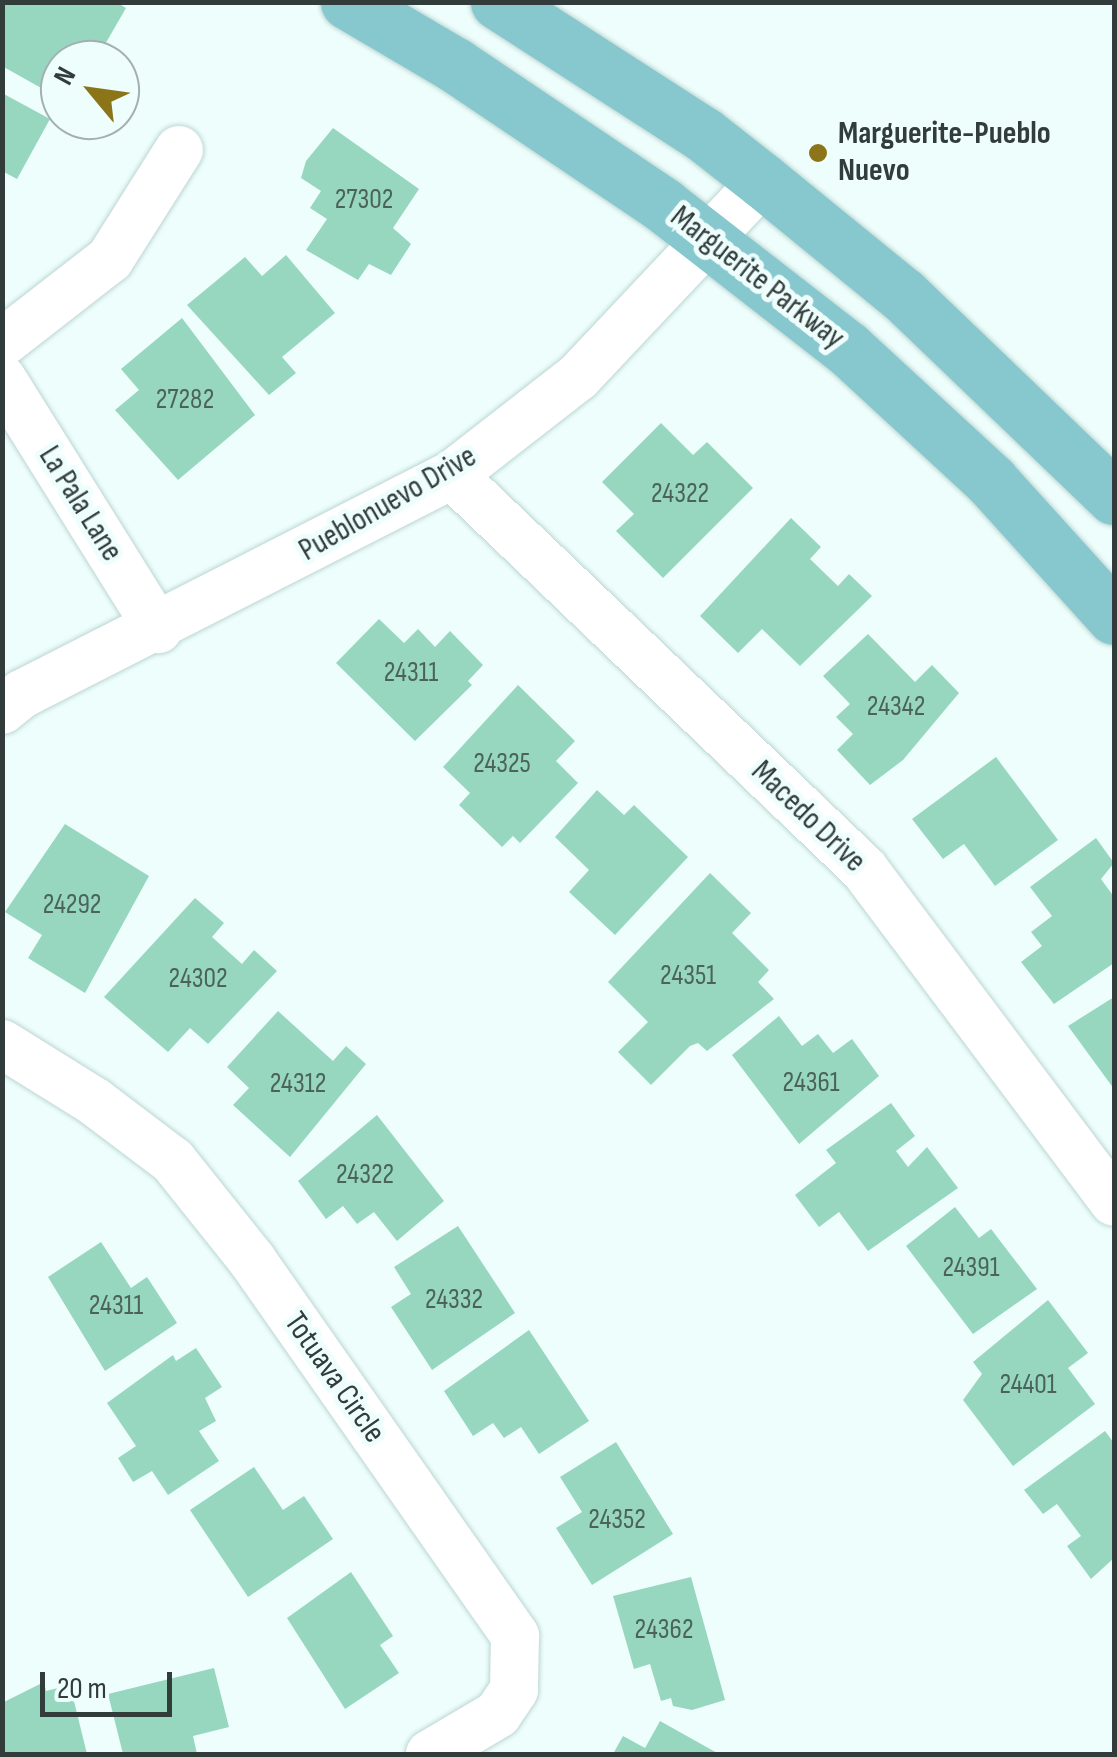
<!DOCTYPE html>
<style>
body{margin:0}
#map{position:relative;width:1117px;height:1757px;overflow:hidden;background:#eefefc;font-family:"Sofia Sans Condensed",sans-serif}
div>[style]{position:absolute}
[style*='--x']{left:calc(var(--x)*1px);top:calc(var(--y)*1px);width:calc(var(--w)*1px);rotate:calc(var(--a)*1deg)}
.building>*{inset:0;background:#97d7bf}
.roads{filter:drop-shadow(0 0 2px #bbd6d3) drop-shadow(0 0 2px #bbd6d3)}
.street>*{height:48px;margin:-24px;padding:0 24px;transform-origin:24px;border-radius:24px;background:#fff}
.primary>*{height:55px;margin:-27.5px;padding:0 27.5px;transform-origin:27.5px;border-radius:27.5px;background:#87c7ce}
.dots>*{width:28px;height:28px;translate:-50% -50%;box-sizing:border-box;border:5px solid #eefefc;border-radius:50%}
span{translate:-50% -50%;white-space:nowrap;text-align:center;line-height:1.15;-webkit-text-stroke:10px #eefefc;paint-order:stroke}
.number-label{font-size:28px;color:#4b635c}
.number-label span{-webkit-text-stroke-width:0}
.poi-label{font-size:32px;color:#323c3b;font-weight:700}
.left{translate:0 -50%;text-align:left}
.street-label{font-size:32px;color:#323c3b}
.frame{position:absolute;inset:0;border:5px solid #323c3b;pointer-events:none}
.north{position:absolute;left:40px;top:40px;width:100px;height:100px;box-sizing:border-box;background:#eefefc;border:2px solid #a3b0af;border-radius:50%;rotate:299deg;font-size:28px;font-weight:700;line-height:40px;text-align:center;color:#323c3b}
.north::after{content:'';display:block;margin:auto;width:35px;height:45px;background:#8c7418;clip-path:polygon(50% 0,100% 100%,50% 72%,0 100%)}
.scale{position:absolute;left:40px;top:1672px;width:132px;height:45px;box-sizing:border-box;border:5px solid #323c3b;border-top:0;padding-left:12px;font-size:30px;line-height:35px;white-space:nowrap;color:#323c3b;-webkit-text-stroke:8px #eefefc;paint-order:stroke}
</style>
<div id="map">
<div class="building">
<i style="clip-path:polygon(2px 2px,116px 2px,126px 8px,96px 60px,60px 60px,50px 93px,2px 66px)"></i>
<i style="clip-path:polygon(2px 93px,50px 119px,17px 179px,2px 171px)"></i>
<i style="clip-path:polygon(333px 128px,419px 189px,393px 228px,411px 244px,391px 275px,369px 264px,358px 280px,306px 250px,327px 219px,310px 208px,321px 191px,301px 178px,306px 161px)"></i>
<i style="clip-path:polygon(286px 255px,335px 313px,282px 357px,296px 373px,269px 395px,187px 305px,245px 257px,262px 276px)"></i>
<i style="clip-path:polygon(182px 318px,255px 415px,178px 480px,115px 410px,139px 390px,121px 369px)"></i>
<i style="clip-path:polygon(661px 423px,693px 455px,707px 442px,753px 488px,663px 578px,616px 531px,634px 514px,602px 482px)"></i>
<i style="clip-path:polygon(791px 518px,821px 547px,810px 559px,838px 586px,849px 574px,872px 596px,800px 666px,762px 629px,738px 653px,700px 616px)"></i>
<i style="clip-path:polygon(379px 619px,404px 643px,418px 629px,435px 647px,450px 631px,483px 665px,468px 681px,472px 685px,415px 741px,336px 663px)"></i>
<i style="clip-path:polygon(868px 634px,915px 682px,932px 665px,959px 693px,903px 760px,870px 785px,837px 750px,853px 734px,836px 717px,850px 704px,823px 676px)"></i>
<i style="clip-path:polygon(518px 685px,575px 741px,556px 761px,578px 783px,520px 843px,513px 836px,502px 847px,459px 805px,470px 793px,443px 767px)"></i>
<i style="clip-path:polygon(996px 757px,1058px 840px,995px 886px,964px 844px,943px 859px,912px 819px)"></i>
<i style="clip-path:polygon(597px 790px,624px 815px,634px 805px,688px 857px,615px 935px,569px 892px,589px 870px,555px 837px)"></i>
<i style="clip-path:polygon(65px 824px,149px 876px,85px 993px,28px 958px,42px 935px,5px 912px)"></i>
<i style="clip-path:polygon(1096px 838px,1114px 863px,1101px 879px,1114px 897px,1114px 963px,1054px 1004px,1021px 962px,1042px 946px,1031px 932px,1052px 916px,1030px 887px)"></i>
<i style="clip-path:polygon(710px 873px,751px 913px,732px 933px,769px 970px,758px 982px,774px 999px,707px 1051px,698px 1043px,690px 1046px,651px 1085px,618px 1052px,648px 1022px,608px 982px)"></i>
<i style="clip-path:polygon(195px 898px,224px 923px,212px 937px,242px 964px,254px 950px,277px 971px,208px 1044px,190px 1028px,168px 1052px,104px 997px)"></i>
<i style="clip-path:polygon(1114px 997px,1114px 1089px,1068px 1026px)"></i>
<i style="clip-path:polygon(278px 1011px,333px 1061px,346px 1046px,366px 1064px,290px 1157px,233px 1105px,249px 1088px,227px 1067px)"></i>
<i style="clip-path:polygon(779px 1016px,802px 1046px,818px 1034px,833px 1053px,852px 1039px,879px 1076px,799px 1144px,732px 1055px)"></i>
<i style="clip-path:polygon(891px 1103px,915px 1136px,896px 1151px,908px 1167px,927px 1147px,958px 1188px,868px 1251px,839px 1212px,819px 1227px,795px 1195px,836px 1163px,826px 1150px)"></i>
<i style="clip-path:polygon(377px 1115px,444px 1201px,397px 1241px,374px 1212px,357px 1224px,343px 1206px,326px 1219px,298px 1181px)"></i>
<i style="clip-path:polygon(955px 1207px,979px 1238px,991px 1229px,1037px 1289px,973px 1334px,906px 1246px)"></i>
<i style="clip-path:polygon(458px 1226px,515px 1313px,432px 1370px,391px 1307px,411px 1294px,394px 1267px)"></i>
<i style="clip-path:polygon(101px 1242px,131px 1288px,147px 1277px,177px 1323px,105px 1371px,48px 1277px)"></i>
<i style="clip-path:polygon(1048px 1300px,1088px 1353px,1068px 1368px,1095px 1404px,1013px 1466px,963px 1400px,982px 1374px,973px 1362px)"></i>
<i style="clip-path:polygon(529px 1330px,589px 1421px,539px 1454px,521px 1427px,504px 1438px,493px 1423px,473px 1436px,444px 1391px)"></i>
<i style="clip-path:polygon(196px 1348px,222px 1387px,205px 1398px,216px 1421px,199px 1431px,219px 1461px,168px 1495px,152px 1471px,133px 1482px,118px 1458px,136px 1446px,107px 1403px,173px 1355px,176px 1361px)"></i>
<i style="clip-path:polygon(1105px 1431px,1114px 1443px,1114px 1558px,1091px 1579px,1067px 1546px,1081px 1536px,1057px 1504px,1043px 1514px,1024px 1490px)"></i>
<i style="clip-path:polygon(616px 1442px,673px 1534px,592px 1585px,556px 1528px,582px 1512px,560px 1477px)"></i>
<i style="clip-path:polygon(254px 1467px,283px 1510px,304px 1496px,333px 1539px,248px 1597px,190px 1510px)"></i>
<i style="clip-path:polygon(351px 1572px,393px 1636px,380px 1645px,399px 1673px,345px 1709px,287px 1618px)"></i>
<i style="clip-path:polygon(691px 1577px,725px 1700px,692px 1710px,673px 1706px,671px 1698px,661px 1701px,650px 1664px,634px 1669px,613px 1596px)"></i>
<i style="clip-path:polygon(214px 1668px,229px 1727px,193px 1736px,197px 1754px,123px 1754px,108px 1694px)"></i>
<i style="clip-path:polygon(44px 1682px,46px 1691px,70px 1685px,87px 1754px,2px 1754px,2px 1703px)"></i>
<i style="clip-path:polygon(660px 1721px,719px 1754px,613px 1754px,623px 1736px,645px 1748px)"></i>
</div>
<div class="roads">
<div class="street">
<i style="--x:2;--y:343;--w:137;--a:-37.9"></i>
<i style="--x:110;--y:259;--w:129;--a:-57.7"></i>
<i style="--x:2;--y:379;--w:295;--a:58"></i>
<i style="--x:452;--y:475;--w:570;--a:43.72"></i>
<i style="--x:864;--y:869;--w:416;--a:53.1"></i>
<i style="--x:2;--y:710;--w:26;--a:-39"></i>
<i style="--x:22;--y:694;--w:483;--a:-27"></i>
<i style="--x:452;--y:475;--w:160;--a:-37.9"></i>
<i style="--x:578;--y:377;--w:270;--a:-46.7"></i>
<i style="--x:2;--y:1044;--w:110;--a:31.9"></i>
<i style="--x:95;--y:1102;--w:98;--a:37.1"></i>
<i style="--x:173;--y:1161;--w:127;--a:51.4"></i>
<i style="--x:252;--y:1260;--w:459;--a:55"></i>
<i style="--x:515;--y:1636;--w:54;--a:91.1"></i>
<i style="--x:514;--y:1690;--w:29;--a:124"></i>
<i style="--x:498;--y:1714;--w:79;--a:149.5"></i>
</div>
<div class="primary">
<i style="--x:348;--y:2;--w:124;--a:30.5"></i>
<i style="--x:455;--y:65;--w:251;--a:33.9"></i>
<i style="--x:663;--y:205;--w:233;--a:37.9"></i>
<i style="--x:847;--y:348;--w:196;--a:42.7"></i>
<i style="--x:991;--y:481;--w:183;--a:47.9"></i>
<i style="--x:498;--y:2;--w:244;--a:32.8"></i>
<i style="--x:703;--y:134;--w:76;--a:38.1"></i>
<i style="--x:763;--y:181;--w:181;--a:39.2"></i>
<i style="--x:903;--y:295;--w:292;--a:43.8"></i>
</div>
</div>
<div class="dots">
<i style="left:818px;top:153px;background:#8c7418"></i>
</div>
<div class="number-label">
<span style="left:364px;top:200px">27302</span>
<span style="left:185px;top:400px">27282</span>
<span style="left:680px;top:494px">24322</span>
<span style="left:411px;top:673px">24311</span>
<span style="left:896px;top:707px">24342</span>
<span style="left:502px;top:764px">24325</span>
<span style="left:72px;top:905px">24292</span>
<span style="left:688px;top:976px">24351</span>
<span style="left:198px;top:979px">24302</span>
<span style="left:811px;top:1083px">24361</span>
<span style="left:298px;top:1084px">24312</span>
<span style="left:365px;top:1175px">24322</span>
<span style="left:971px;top:1268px">24391</span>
<span style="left:454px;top:1300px">24332</span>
<span style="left:116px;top:1306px">24311</span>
<span style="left:1028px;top:1385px">24401</span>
<span style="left:617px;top:1520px">24352</span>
<span style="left:664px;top:1630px">24362</span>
</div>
<div class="poi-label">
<span class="left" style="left:838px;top:153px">Marguerite-Pueblo<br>Nuevo</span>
</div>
<div class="street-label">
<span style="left:757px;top:278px;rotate:38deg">Marguerite Parkway</span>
<span style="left:80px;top:504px;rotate:58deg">La Pala Lane</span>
<span style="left:388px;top:504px;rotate:-30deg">Pueblonuevo Drive</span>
<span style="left:808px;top:817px;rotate:44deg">Macedo Drive</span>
<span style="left:334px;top:1378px;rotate:55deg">Totuava Circle</span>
</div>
<div class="frame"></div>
<div class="north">N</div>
<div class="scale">20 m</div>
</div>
